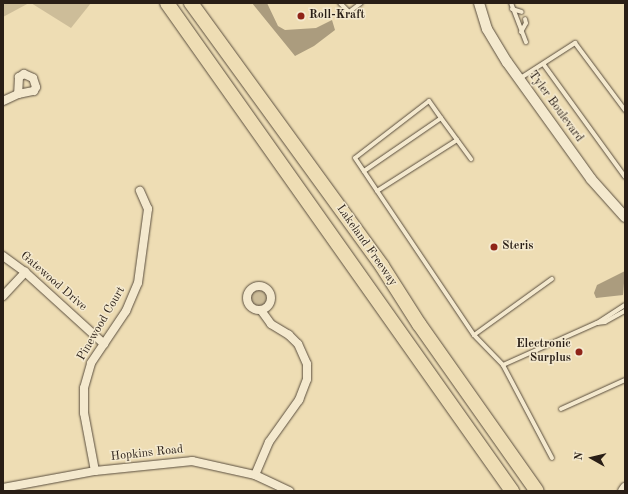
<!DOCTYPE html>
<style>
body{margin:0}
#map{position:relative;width:628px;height:494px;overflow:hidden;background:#eeddb4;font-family:"Old Standard TT",serif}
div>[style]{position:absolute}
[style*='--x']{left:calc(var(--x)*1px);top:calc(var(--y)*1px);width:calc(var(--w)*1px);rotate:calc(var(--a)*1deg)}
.green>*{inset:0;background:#cdbd99}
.round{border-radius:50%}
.water>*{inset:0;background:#ab9c7e}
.roads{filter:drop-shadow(0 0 1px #5a4e3e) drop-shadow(0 0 1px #5a4e3e)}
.service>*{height:4px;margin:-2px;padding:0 2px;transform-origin:2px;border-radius:2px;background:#f4e9ce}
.minor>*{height:8px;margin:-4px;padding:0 4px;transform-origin:4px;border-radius:4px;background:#f4e9ce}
.minor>.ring{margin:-4px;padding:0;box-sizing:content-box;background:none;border:8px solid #f4e9ce;border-radius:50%}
.tertiary>*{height:10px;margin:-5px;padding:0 5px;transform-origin:5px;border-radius:5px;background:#f4e9ce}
.motorway>*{height:14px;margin:-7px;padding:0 7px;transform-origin:7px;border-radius:7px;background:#eeddb4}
.dots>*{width:11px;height:11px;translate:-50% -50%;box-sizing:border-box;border:2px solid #f4e9ce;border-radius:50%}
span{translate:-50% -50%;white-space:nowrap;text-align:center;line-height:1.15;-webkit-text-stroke:3px #f4e9ce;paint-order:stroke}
.poi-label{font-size:12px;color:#291e16;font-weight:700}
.left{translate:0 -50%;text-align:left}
.right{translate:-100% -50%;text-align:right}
.street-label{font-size:12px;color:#291e16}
.frame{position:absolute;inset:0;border:4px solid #291e16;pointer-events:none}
.north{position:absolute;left:572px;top:438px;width:40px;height:40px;-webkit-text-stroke:3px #f4e9ce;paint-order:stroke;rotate:278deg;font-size:11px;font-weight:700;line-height:16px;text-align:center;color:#291e16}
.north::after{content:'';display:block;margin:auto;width:14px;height:18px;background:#291e16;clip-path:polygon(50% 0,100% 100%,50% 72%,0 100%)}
</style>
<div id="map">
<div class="green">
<i style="clip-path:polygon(3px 3px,29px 3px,3px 17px)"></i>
<i style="clip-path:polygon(31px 3px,91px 3px,71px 28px)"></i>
<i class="round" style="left:250px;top:289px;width:18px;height:18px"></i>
</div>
<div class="water">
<i style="clip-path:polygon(252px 3px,267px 3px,278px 26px,285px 30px,316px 28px,332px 20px,335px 30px,314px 46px,295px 56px)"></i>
<i style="clip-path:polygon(625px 271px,623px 295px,596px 298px,594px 293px,597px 285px)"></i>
</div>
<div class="roads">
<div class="service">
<i style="--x:340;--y:3;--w:13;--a:45"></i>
<i style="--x:349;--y:12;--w:15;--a:-37"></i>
<i style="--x:511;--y:3;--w:42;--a:69"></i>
<i style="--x:512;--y:9;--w:10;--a:17"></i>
<i style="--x:521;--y:32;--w:10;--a:-61"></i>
<i style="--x:526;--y:23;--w:4;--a:-104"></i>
<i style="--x:544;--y:65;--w:138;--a:54.1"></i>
<i style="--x:519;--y:79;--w:67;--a:-32.7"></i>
<i style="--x:575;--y:43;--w:84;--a:53.3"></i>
<i style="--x:441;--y:118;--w:21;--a:-125"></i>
<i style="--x:429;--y:101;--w:93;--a:142.4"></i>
<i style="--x:355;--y:158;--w:213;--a:56.1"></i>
<i style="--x:474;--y:335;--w:42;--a:46"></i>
<i style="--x:364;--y:171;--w:93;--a:-34.5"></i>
<i style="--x:441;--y:118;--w:51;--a:53.8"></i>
<i style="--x:377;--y:191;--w:95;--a:-32.5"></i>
<i style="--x:625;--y:305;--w:33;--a:147"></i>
<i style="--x:597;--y:323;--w:8;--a:-7"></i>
<i style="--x:605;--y:322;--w:23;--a:-29"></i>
<i style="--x:474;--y:335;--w:96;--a:-35.7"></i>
<i style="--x:561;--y:409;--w:70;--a:-24.4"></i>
<i style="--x:552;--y:458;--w:105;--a:-117.8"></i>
<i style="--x:503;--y:365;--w:103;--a:-24.1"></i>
</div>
<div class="minor">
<i style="--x:3;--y:101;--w:17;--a:-25"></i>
<i style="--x:18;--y:94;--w:16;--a:-11"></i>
<i style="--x:34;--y:91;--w:4;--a:-63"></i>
<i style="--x:36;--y:87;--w:9;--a:-108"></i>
<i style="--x:33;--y:78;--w:10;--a:-156"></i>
<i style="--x:24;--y:74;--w:6;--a:149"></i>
<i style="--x:19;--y:77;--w:17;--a:93"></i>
<i style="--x:3;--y:256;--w:27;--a:36"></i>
<i style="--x:25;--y:272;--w:107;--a:42.3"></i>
<i class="ring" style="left:247px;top:286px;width:16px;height:16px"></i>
<i style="--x:3;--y:296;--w:33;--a:-47"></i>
<i style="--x:95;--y:471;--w:59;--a:-100.7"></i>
<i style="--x:84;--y:413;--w:25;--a:-90"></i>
<i style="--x:84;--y:388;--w:26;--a:-74"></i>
<i style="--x:91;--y:363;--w:63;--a:-56.1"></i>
<i style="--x:126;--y:311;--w:30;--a:-67"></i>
<i style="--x:138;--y:283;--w:75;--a:-82.3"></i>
<i style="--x:148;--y:209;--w:20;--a:-114"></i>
<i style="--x:255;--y:475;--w:36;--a:-67"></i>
<i style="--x:269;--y:442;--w:52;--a:-54.5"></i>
<i style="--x:299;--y:400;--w:22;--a:-69"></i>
<i style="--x:307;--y:379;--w:15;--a:-90"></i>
<i style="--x:307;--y:364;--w:22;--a:-114"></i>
<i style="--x:298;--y:344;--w:13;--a:-135"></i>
<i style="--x:289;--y:335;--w:21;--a:-149"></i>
<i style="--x:271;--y:324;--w:17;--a:-126"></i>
<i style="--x:3;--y:488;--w:94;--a:-10.5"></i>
<i style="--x:95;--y:471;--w:98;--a:-5.9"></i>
<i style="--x:192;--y:461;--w:65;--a:12.5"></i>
<i style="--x:255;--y:475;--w:38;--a:25"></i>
</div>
<div class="tertiary">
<i style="--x:479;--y:3;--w:27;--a:73"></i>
<i style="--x:487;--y:29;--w:39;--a:59"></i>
<i style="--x:507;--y:62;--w:144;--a:54.3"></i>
<i style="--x:591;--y:179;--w:51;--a:48.2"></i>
<i style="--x:623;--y:491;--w:4;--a:-56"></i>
</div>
<div class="motorway">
<i style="--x:167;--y:3;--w:598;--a:54.74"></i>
<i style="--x:191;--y:3;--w:325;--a:54"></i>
<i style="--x:382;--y:266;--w:69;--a:57.5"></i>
<i style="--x:419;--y:324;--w:204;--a:54.8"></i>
</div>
</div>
<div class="dots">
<i style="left:301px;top:16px;background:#8f2418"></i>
<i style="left:494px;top:247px;background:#8f2418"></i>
<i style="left:579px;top:352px;background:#8f2418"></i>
</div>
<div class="poi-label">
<span class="left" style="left:309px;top:16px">Roll-Kraft</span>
<span class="left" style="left:502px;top:247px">Steris</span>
<span class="right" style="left:571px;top:352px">Electronic<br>Surplus</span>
</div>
<div class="street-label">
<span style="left:555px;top:107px;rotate:54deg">Tyler Boulevard</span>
<span style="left:366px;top:246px;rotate:55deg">Lakeland Freeway</span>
<span style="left:53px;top:282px;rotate:41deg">Gatewood Drive</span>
<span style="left:102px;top:324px;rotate:-60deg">Pinewood Court</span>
<span style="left:147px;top:454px;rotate:-6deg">Hopkins Road</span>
</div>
<div class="frame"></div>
<div class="north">N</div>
</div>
